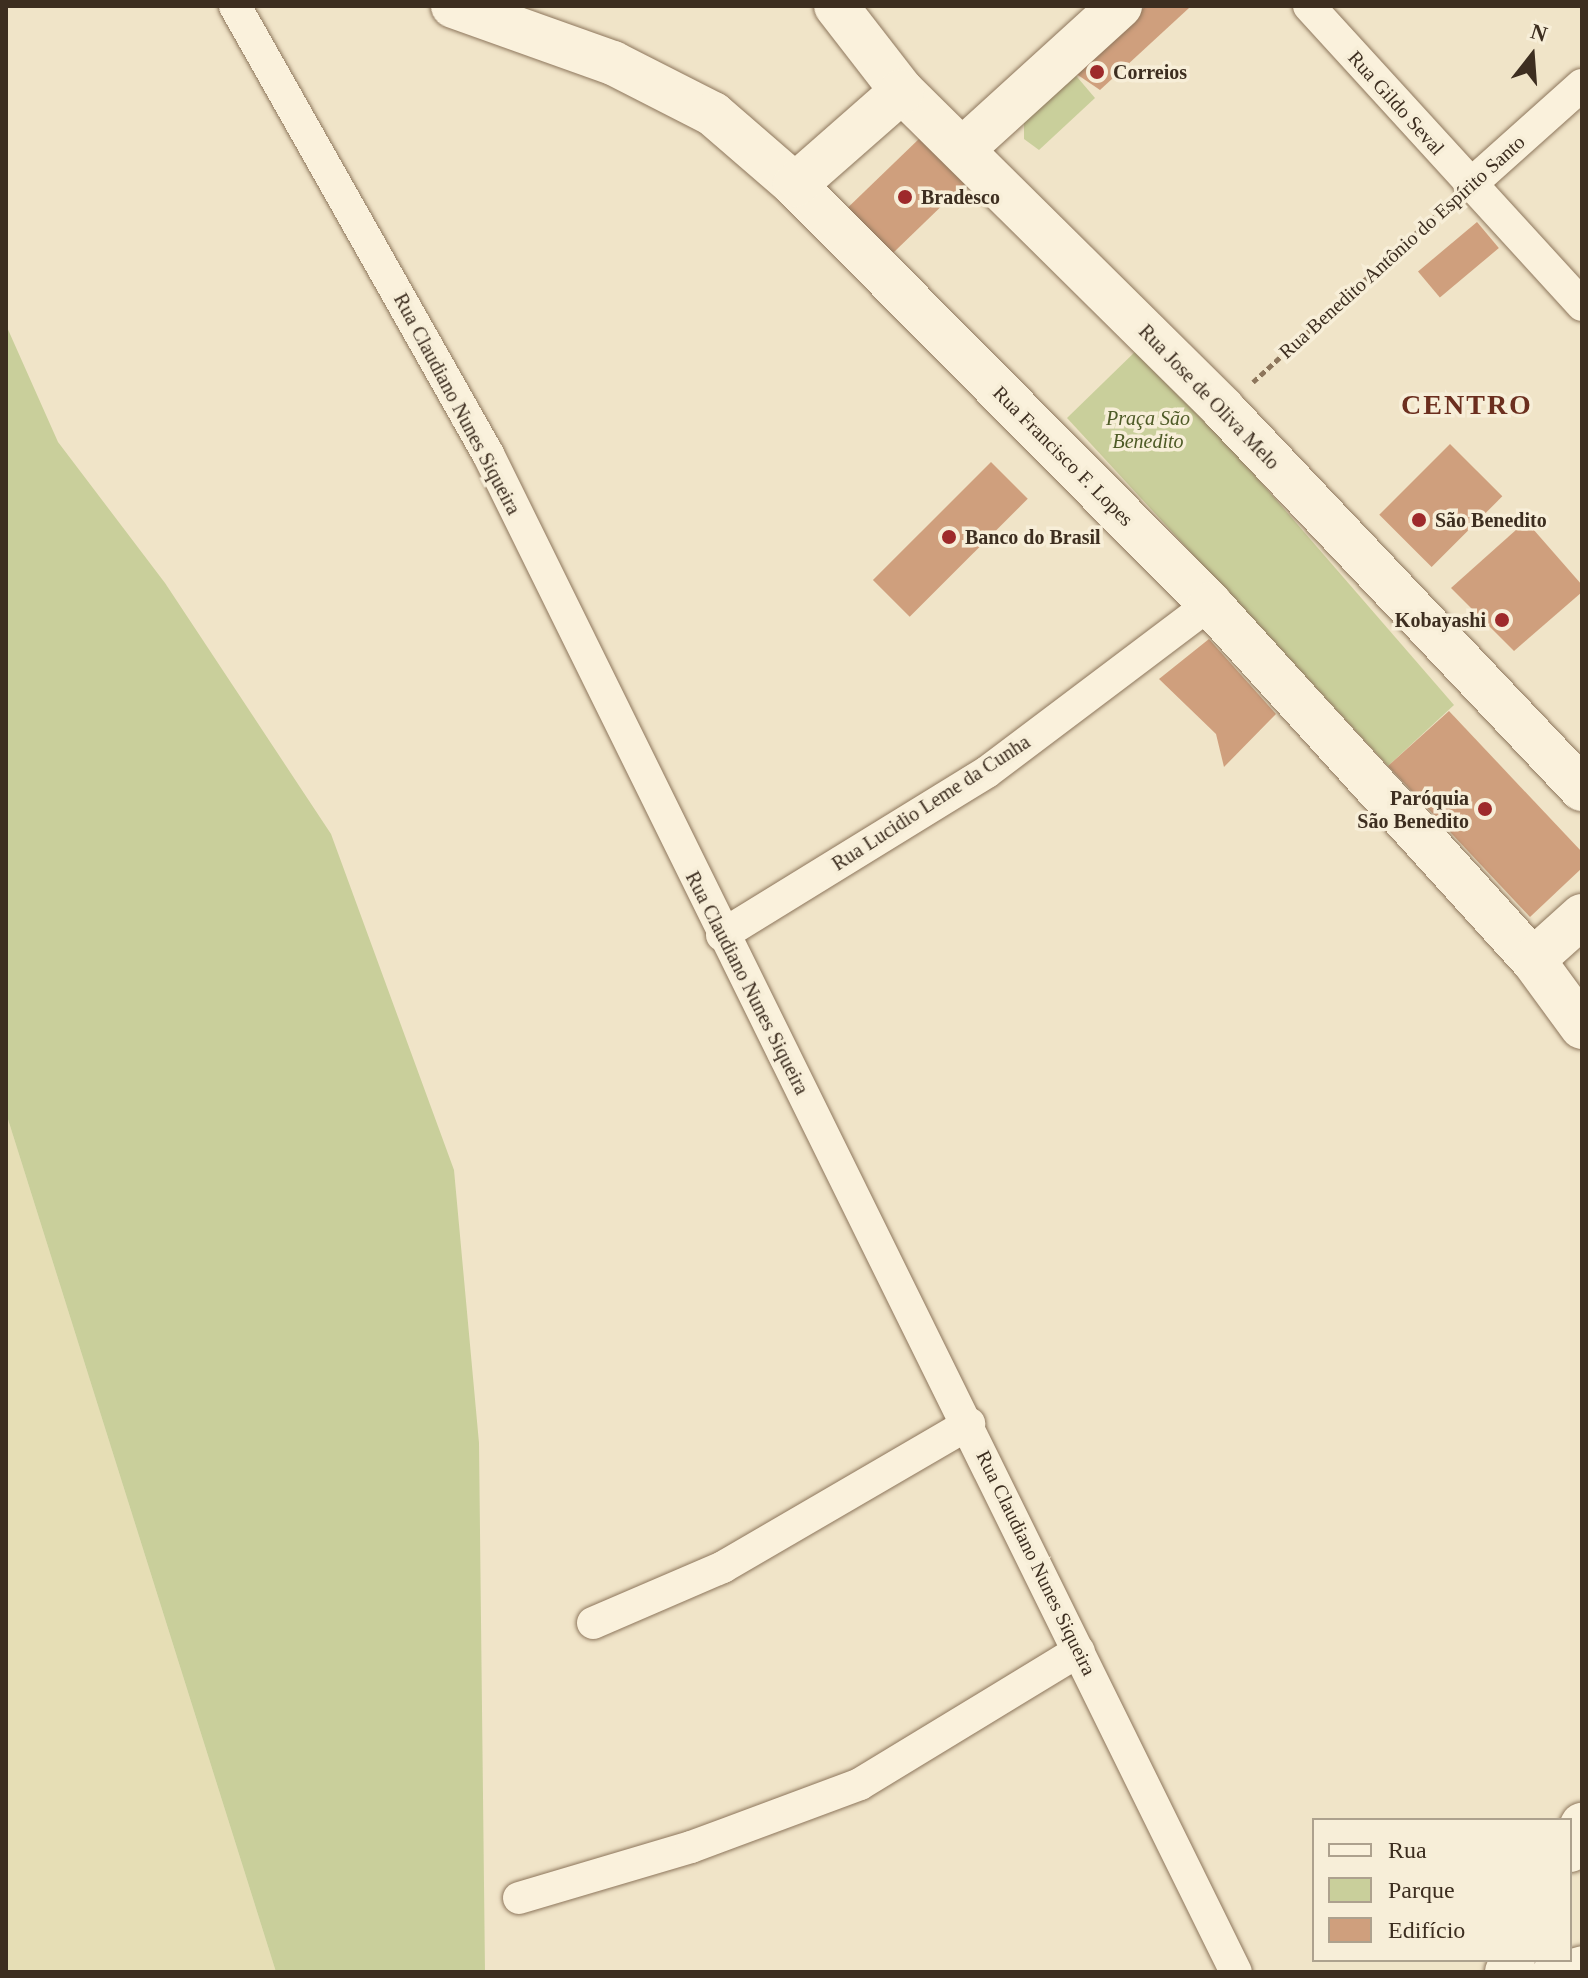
<!DOCTYPE html>
<meta charset="utf-8">
<style>
body{margin:0}
#map{position:relative;width:1588px;height:1978px;overflow:hidden;background:#f0e4c8;font-family:"Times New Roman",serif}
div>[style]{position:absolute}
[style*='--x']{left:calc(var(--x)*1px);top:calc(var(--y)*1px);width:calc(var(--w)*1px);rotate:calc(var(--a)*1deg)}
.farmland>*{inset:0;background:#e6deb5}
.green>*{inset:0;background:#c9cf9b}
.building>*{inset:0;background:#cf9f7d;transform-origin:0 0}
.path>*{height:5px;margin-top:-2.5px;transform-origin:0;background:repeating-linear-gradient(90deg,#8d765c 0 6px,transparent 0 10px)}
.roads{filter:drop-shadow(0 0 2px #8d765c) drop-shadow(0 0 2px #8d765c)}
.street>*{height:32px;margin:-16px;padding:0 16px;transform-origin:16px;border-radius:16px;background:#faf1dc}
.secondary>*{height:44px;margin:-22px;padding:0 22px;transform-origin:22px;border-radius:22px;background:#faf1dc}
.dots>*{width:22px;height:22px;translate:-50% -50%;box-sizing:border-box;border:4px solid #f7eed8;border-radius:50%}
span{translate:-50% -50%;white-space:nowrap;text-align:center;line-height:1.15;-webkit-text-stroke:7px #f7eed8;paint-order:stroke}
.poi-label{font-size:20px;color:#3d2e20;font-weight:700}
.left{translate:0 -50%;text-align:left}
.right{translate:-100% -50%;text-align:right}
.street-label{font-size:20px;color:#3d2e20}
.park-label{font-size:20px;color:#4d5a26;font-style:italic}
.district-label{font-size:28px;color:#6b2e1e;font-weight:700;letter-spacing:2px}
.frame{position:absolute;inset:0;border:8px solid #3d2e20;pointer-events:none}
.legend{position:absolute;left:1312px;top:1818px;width:260px;height:144px;box-sizing:border-box;background:#f7eed8;border:2px solid #ada18e;margin:0;padding:10px 14px;list-style:none;font-size:24px;color:#3d2e20}
.legend li{display:flex;align-items:center;gap:16px;height:40px}
.legend b{width:40px;border:2px solid #ada18e}
.north{position:absolute;left:1492px;top:16px;width:80px;height:80px;-webkit-text-stroke:6px #f7eed8;paint-order:stroke;rotate:17deg;font-size:22px;font-weight:700;line-height:32px;text-align:center;color:#3d2e20}
.north::after{content:'';display:block;margin:auto;width:28px;height:36px;background:#3d2e20;clip-path:polygon(50% 0,100% 100%,50% 72%,0 100%)}
</style>
<div id="map">
<div class="farmland">
<i style="clip-path:polygon(6px 1113px,276px 1972px,6px 1972px)"></i>
</div>
<div class="green">
<i style="clip-path:polygon(1072px 71px,1095px 98px,1039px 150px,1024px 139px,1024px 118px)"></i>
<i style="clip-path:polygon(6px 325px,58px 442px,165px 583px,331px 834px,454px 1170px,479px 1443px,485px 1972px,276px 1972px,6px 1113px)"></i>
<i style="clip-path:polygon(1142px 345px,1454px 705px,1388px 766px,1067px 418px)"></i>
</div>
<div class="building">
<i style="clip-path:polygon(1146px 6px,1189px 8px,1100px 90px,1072px 71px)"></i>
<i style="left:922px;top:136px;width:64px;height:108px;rotate:46deg"></i>
<i style="left:1477px;top:222px;width:34px;height:77px;rotate:50deg"></i>
<i style="left:1450px;top:444px;width:74px;height:100px;rotate:45deg"></i>
<i style="left:991px;top:462px;width:52px;height:167px;rotate:45deg"></i>
<i style="clip-path:polygon(1526px 521px,1582px 585px,1582px 592px,1514px 651px,1451px 588px)"></i>
<i style="clip-path:polygon(1209px 639px,1276px 714px,1224px 767px,1216px 734px,1159px 679px)"></i>
<i style="clip-path:polygon(1449px 711px,1582px 852px,1582px 868px,1530px 917px,1388px 766px)"></i>
</div>
<div class="path">
<i style="--x:1253;--y:382;--w:263;--a:-42.4"></i>
</div>
<div class="roads">
<div class="street">
<i style="--x:235;--y:6;--w:515;--a:60.55"></i>
<i style="--x:488;--y:454;--w:1692;--a:63.77"></i>
<i style="--x:1309;--y:6;--w:405;--a:47.6"></i>
<i style="--x:1470;--y:185;--w:150;--a:-41.8"></i>
<i style="--x:722;--y:935;--w:311;--a:-31.6"></i>
<i style="--x:987;--y:772;--w:279;--a:-37"></i>
<i style="--x:593;--y:1623;--w:142;--a:-23.3"></i>
<i style="--x:723;--y:1567;--w:285;--a:-30.2"></i>
<i style="--x:519;--y:1898;--w:179;--a:-16.5"></i>
<i style="--x:691;--y:1847;--w:180;--a:-20.4"></i>
<i style="--x:860;--y:1784;--w:256;--a:-31.3"></i>
<i style="--x:1548;--y:1972;--w:35;--a:-16"></i>
</div>
<div class="secondary">
<i style="--x:453;--y:6;--w:170;--a:19.6"></i>
<i style="--x:613;--y:63;--w:112;--a:27"></i>
<i style="--x:713;--y:114;--w:108;--a:40.9"></i>
<i style="--x:795;--y:185;--w:590;--a:45.27"></i>
<i style="--x:1210;--y:604;--w:481;--a:47.8"></i>
<i style="--x:1533;--y:960;--w:83;--a:53.8"></i>
<i style="--x:836;--y:6;--w:108;--a:52.2"></i>
<i style="--x:902;--y:91;--w:452;--a:44.7"></i>
<i style="--x:1223;--y:409;--w:523;--a:46.63"></i>
<i style="--x:964;--y:148;--w:211;--a:-42.3"></i>
<i style="--x:795;--y:185;--w:142;--a:-41.3"></i>
<i style="--x:1533;--y:960;--w:66;--a:-41.9"></i>
<i style="--x:1570;--y:1850;--w:28;--a:-64"></i>
<i style="--x:1507;--y:1972;--w:13;--a:-63"></i>
</div>
</div>
<div class="dots">
<i style="left:1097px;top:72px;background:#9e2a2b"></i>
<i style="left:905px;top:197px;background:#9e2a2b"></i>
<i style="left:1419px;top:520px;background:#9e2a2b"></i>
<i style="left:949px;top:537px;background:#9e2a2b"></i>
<i style="left:1502px;top:620px;background:#9e2a2b"></i>
<i style="left:1485px;top:809px;background:#9e2a2b"></i>
</div>
<div class="poi-label">
<span class="left" style="left:1113px;top:72px">Correios</span>
<span class="left" style="left:921px;top:197px">Bradesco</span>
<span class="left" style="left:1435px;top:520px">São Benedito</span>
<span class="left" style="left:965px;top:537px">Banco do Brasil</span>
<span class="right" style="left:1486px;top:620px">Kobayashi</span>
<span class="right" style="left:1469px;top:810px">Paróquia<br>São Benedito</span>
</div>
<div class="street-label">
<span style="left:1396px;top:103px;rotate:48deg">Rua Gildo Seval</span>
<span style="left:1402px;top:247px;rotate:-42deg">Rua Benedito Antônio do Espírito Santo</span>
<span style="left:1209px;top:397px;rotate:46deg">Rua Jose de Oliva Melo</span>
<span style="left:457px;top:404px;rotate:62deg">Rua Claudiano Nunes Siqueira</span>
<span style="left:1063px;top:456px;rotate:45deg">Rua Francisco F. Lopes</span>
<span style="left:931px;top:803px;rotate:-33deg">Rua Lucidio Leme da Cunha</span>
<span style="left:747px;top:983px;rotate:63deg">Rua Claudiano Nunes Siqueira</span>
<span style="left:1036px;top:1563px;rotate:64deg">Rua Claudiano Nunes Siqueira</span>
</div>
<div class="park-label">
<span style="left:1148px;top:430px">Praça São<br>Benedito</span>
</div>
<div class="district-label">
<span style="left:1467px;top:405px">CENTRO</span>
</div>
<div class="frame"></div>
<ul class="legend">
<li><b style="height:10px;background:#faf1dc"></b>Rua</li>
<li><b style="height:22px;background:#c9cf9b"></b>Parque</li>
<li><b style="height:22px;background:#cf9f7d"></b>Edifício</li>
</ul>
<div class="north">N</div>
</div>
